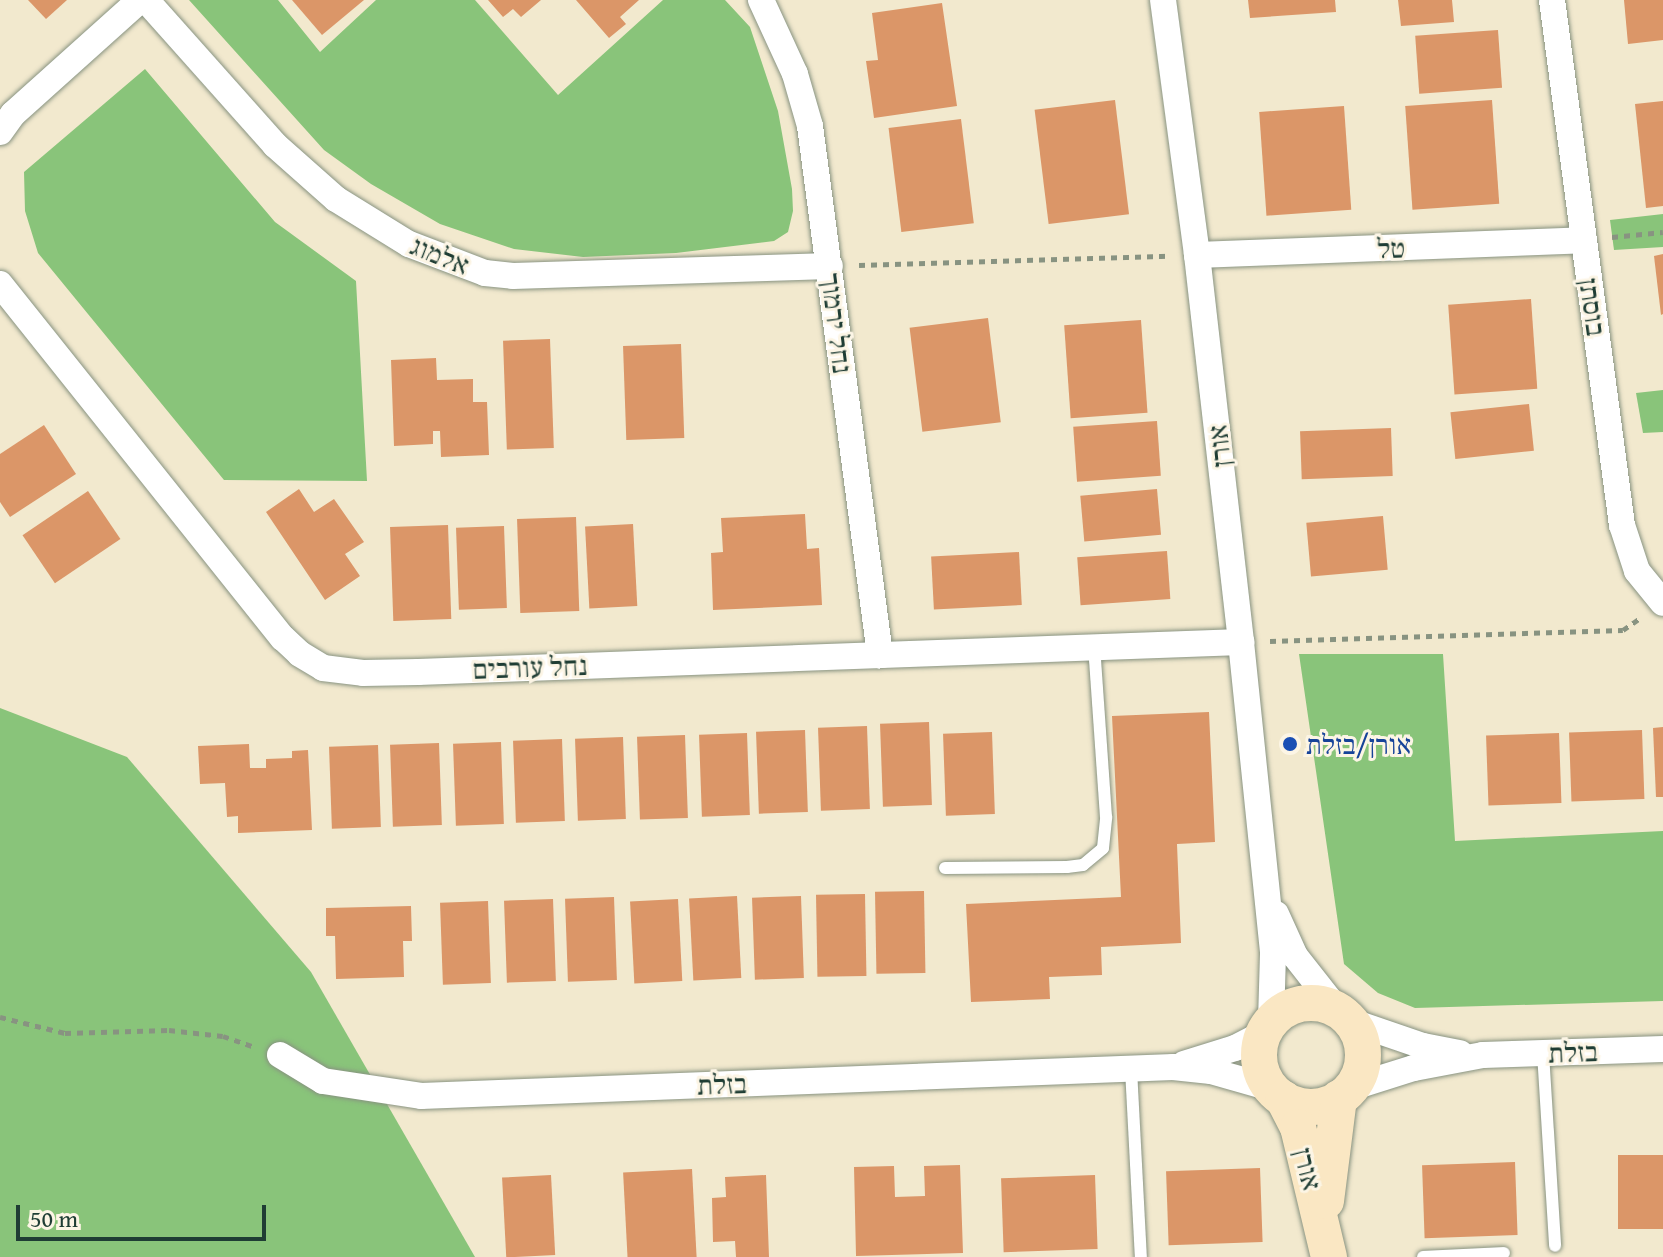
<!DOCTYPE html>
<meta charset="utf-8">
<style>
body{margin:0}
#map{position:relative;width:1663px;height:1257px;overflow:hidden;background:#f2e9ce;font-family:"Gentium Book Plus","Frank Ruhl Libre",serif}
div>[style]{position:absolute}
[style*='--x']{left:calc(var(--x)*1px);top:calc(var(--y)*1px);width:calc(var(--w)*1px);rotate:calc(var(--a)*1deg)}
.green>*{inset:0;background:#89c47a}
.building>*{inset:0;background:#db9668;transform-origin:0 0}
.path>*{height:5px;margin-top:-2.5px;transform-origin:0;background:repeating-linear-gradient(90deg,#889381 0 6px,transparent 0 12px)}
.roads{filter:drop-shadow(0 0 2px #889381) drop-shadow(0 0 2px #889381)}
.lane>*{height:12px;margin:-6px;padding:0 6px;transform-origin:6px;border-radius:6px;background:#fff}
.street>*{height:26px;margin:-13px;padding:0 13px;transform-origin:13px;border-radius:13px;background:#fff}
.secondary>*{height:36px;margin:-18px;padding:0 18px;transform-origin:18px;border-radius:18px;background:#fae7c3}
.secondary>.ring{margin:-18px;padding:0;box-sizing:content-box;background:none;border:36px solid #fae7c3;border-radius:50%}
.dots>*{width:22px;height:22px;translate:-50% -50%;box-sizing:border-box;border:4px solid #fcf5e5;border-radius:50%}
span{translate:-50% -50%;white-space:nowrap;text-align:center;line-height:1.15;-webkit-text-stroke:6px #fcf5e5;paint-order:stroke}
.street-label{font-size:28px;color:#1f3d34}
.transit-label{font-size:28px;color:#164399}
.left{translate:0 -50%;text-align:left}
.scale{position:absolute;left:16px;top:1205px;width:250px;height:36px;box-sizing:border-box;border:4px solid #1f3d34;border-top:0;padding-left:10px;font-size:24px;line-height:28px;white-space:nowrap;color:#1f3d34;-webkit-text-stroke:6px #fcf5e5;paint-order:stroke}
</style>
<div id="map">
<div class="green">
<i style="clip-path:polygon(189px 0,278px 0,320px 52px,376px 0,475px 0,558px 95px,663px 0,725px 0,750px 27px,778px 111px,792px 189px,793px 211px,788px 232px,774px 241px,676px 253px,583px 257px,514px 249px,440px 224px,371px 184px,324px 150px)"></i>
<i style="clip-path:polygon(145px 69px,275px 222px,356px 281px,367px 481px,224px 480px,38px 253px,25px 211px,24px 172px)"></i>
<i style="clip-path:polygon(1663px 214px,1663px 247px,1614px 250px,1610px 220px)"></i>
<i style="clip-path:polygon(1663px 390px,1663px 432px,1643px 433px,1636px 393px)"></i>
<i style="clip-path:polygon(1299px 654px,1443px 654px,1455px 841px,1663px 831px,1663px 1001px,1415px 1008px,1378px 993px,1344px 964px)"></i>
<i style="clip-path:polygon(0 708px,127px 757px,311px 972px,475px 1257px,0 1257px)"></i>
</div>
<div class="building">
<i style="clip-path:polygon(28px 0,67px 0,46px 19px)"></i>
<i style="clip-path:polygon(292px 0,364px 0,322px 35px)"></i>
<i style="clip-path:polygon(488px 0,541px 0,521px 17px,513px 9px,503px 17px)"></i>
<i style="clip-path:polygon(576px 0,639px 0,620px 17px,626px 24px,609px 38px)"></i>
<i style="clip-path:polygon(1248px 0,1335px 0,1336px 12px,1250px 18px)"></i>
<i style="clip-path:polygon(1398px 0,1452px 0,1454px 22px,1401px 26px)"></i>
<i style="clip-path:polygon(1624px 0,1663px 0,1663px 40px,1628px 44px)"></i>
<i style="clip-path:polygon(942px 3px,957px 106px,874px 118px,866px 61px,878px 60px,872px 13px)"></i>
<i style="left:1498px;top:30px;width:58px;height:83px;rotate:86deg"></i>
<i style="left:1115px;top:100px;width:115px;height:81px;rotate:83deg"></i>
<i style="left:1492px;top:100px;width:104px;height:87px;rotate:86deg"></i>
<i style="clip-path:polygon(1663px 101px,1663px 206px,1646px 208px,1635px 104px)"></i>
<i style="left:1344px;top:106px;width:104px;height:85px;rotate:86deg"></i>
<i style="left:961px;top:119px;width:105px;height:73px;rotate:83deg"></i>
<i style="clip-path:polygon(1663px 254px,1663px 314px,1661px 315px,1654px 256px)"></i>
<i style="left:1531px;top:299px;width:90px;height:83px;rotate:86deg"></i>
<i style="left:988px;top:318px;width:105px;height:79px;rotate:83deg"></i>
<i style="left:1141px;top:320px;width:93px;height:77px;rotate:86deg"></i>
<i style="left:550px;top:339px;width:109px;height:47px;rotate:88deg"></i>
<i style="left:681px;top:344px;width:94px;height:58px;rotate:88deg"></i>
<i style="clip-path:polygon(436px 358px,437px 380px,473px 379px,473px 402px,487px 402px,489px 455px,441px 457px,440px 431px,433px 431px,433px 444px,394px 446px,391px 360px)"></i>
<i style="left:1529px;top:404px;width:47px;height:79px;rotate:84deg"></i>
<i style="left:1157px;top:421px;width:55px;height:84px;rotate:86deg"></i>
<i style="clip-path:polygon(44px 425px,76px 474px,10px 517px,0 502px,0 454px)"></i>
<i style="left:1391px;top:428px;width:48px;height:91px;rotate:88deg"></i>
<i style="clip-path:polygon(299px 489px,314px 512px,334px 499px,364px 542px,345px 554px,360px 576px,325px 600px,266px 512px)"></i>
<i style="left:1157px;top:489px;width:46px;height:77px;rotate:85deg"></i>
<i style="left:88px;top:491px;width:58px;height:79px;rotate:56deg"></i>
<i style="clip-path:polygon(805px 514px,807px 549px,819px 548px,822px 605px,713px 610px,711px 553px,723px 552px,721px 518px)"></i>
<i style="left:1383px;top:516px;width:54px;height:77px;rotate:85deg"></i>
<i style="left:576px;top:517px;width:94px;height:59px;rotate:88deg"></i>
<i style="left:633px;top:524px;width:82px;height:48px;rotate:87deg"></i>
<i style="left:448px;top:525px;width:94px;height:58px;rotate:88deg"></i>
<i style="left:504px;top:526px;width:82px;height:48px;rotate:88deg"></i>
<i style="left:1167px;top:551px;width:48px;height:90px;rotate:86deg"></i>
<i style="left:1019px;top:552px;width:53px;height:88px;rotate:87deg"></i>
<i style="clip-path:polygon(1209px 712px,1215px 842px,1177px 844px,1181px 943px,1101px 947px,1102px 975px,1049px 977px,1050px 999px,971px 1002px,966px 904px,1121px 897px,1112px 716px)"></i>
<i style="left:929px;top:722px;width:83px;height:49px;rotate:88deg"></i>
<i style="left:867px;top:726px;width:83px;height:49px;rotate:88deg"></i>
<i style="clip-path:polygon(1663px 727px,1663px 797px,1656px 797px,1653px 728px)"></i>
<i style="left:805px;top:730px;width:82px;height:49px;rotate:88deg"></i>
<i style="left:1642px;top:730px;width:69px;height:73px;rotate:88deg"></i>
<i style="left:992px;top:732px;width:82px;height:49px;rotate:88deg"></i>
<i style="left:747px;top:733px;width:82px;height:48px;rotate:88deg"></i>
<i style="left:1559px;top:733px;width:70px;height:73px;rotate:88deg"></i>
<i style="left:685px;top:735px;width:83px;height:48px;rotate:88deg"></i>
<i style="left:623px;top:737px;width:82px;height:48px;rotate:88deg"></i>
<i style="left:562px;top:739px;width:82px;height:49px;rotate:88deg"></i>
<i style="left:501px;top:742px;width:82px;height:48px;rotate:88deg"></i>
<i style="left:439px;top:743px;width:82px;height:49px;rotate:88deg"></i>
<i style="clip-path:polygon(249px 744px,250px 768px,266px 768px,266px 759px,292px 758px,292px 751px,308px 750px,312px 830px,238px 833px,238px 816px,227px 817px,225px 783px,200px 784px,198px 746px)"></i>
<i style="left:378px;top:745px;width:82px;height:49px;rotate:88deg"></i>
<i style="left:924px;top:891px;width:82px;height:49px;rotate:89deg"></i>
<i style="left:865px;top:894px;width:82px;height:49px;rotate:89deg"></i>
<i style="left:737px;top:896px;width:82px;height:48px;rotate:87deg"></i>
<i style="left:801px;top:896px;width:82px;height:49px;rotate:88deg"></i>
<i style="left:614px;top:897px;width:83px;height:49px;rotate:88deg"></i>
<i style="left:553px;top:899px;width:82px;height:49px;rotate:88deg"></i>
<i style="left:678px;top:899px;width:82px;height:48px;rotate:87deg"></i>
<i style="left:488px;top:901px;width:82px;height:48px;rotate:88deg"></i>
<i style="clip-path:polygon(411px 906px,412px 941px,403px 941px,404px 977px,336px 979px,335px 936px,326px 936px,326px 908px)"></i>
<i style="left:1663px;top:1155px;width:74px;height:45px;rotate:90deg"></i>
<i style="left:1515px;top:1162px;width:73px;height:93px;rotate:88deg"></i>
<i style="clip-path:polygon(960px 1165px,963px 1253px,856px 1256px,854px 1167px,894px 1166px,895px 1197px,925px 1196px,924px 1166px)"></i>
<i style="left:1260px;top:1168px;width:74px;height:94px;rotate:88deg"></i>
<i style="left:692px;top:1169px;width:88px;height:69px;rotate:87deg"></i>
<i style="left:551px;top:1175px;width:80px;height:49px;rotate:87deg"></i>
<i style="clip-path:polygon(766px 1175px,769px 1257px,736px 1257px,735px 1241px,713px 1242px,712px 1198px,726px 1197px,725px 1177px)"></i>
<i style="left:1095px;top:1175px;width:74px;height:94px;rotate:88deg"></i>
</div>
<div class="path">
<i style="--x:1612;--y:237;--w:51;--a:-5.6"></i>
<i style="--x:859;--y:265;--w:310;--a:-1.7"></i>
<i style="--x:1270;--y:641;--w:353;--a:-1.8"></i>
<i style="--x:1623;--y:630;--w:21;--a:-35"></i>
<i style="--x:0;--y:1017;--w:67;--a:13.8"></i>
<i style="--x:65;--y:1033;--w:104;--a:-1.7"></i>
<i style="--x:169;--y:1030;--w:54;--a:6.3"></i>
<i style="--x:223;--y:1036;--w:31;--a:19"></i>
</div>
<div class="roads">
<div class="lane">
<i style="--x:945;--y:868;--w:122;--a:-0.5"></i>
<i style="--x:1067;--y:867;--w:16;--a:-7"></i>
<i style="--x:1083;--y:865;--w:26;--a:-40"></i>
<i style="--x:1103;--y:848;--w:31;--a:-84"></i>
<i style="--x:1106;--y:817;--w:170;--a:-94"></i>
<i style="--x:1543;--y:1053;--w:193;--a:86.4"></i>
<i style="--x:1131;--y:1069;--w:188;--a:87"></i>
<i style="--x:1423;--y:1257;--w:81;--a:-2.8"></i>
</div>
<div class="street">
<i style="--x:146;--y:0;--w:194;--a:48.3"></i>
<i style="--x:275;--y:145;--w:81;--a:41.5"></i>
<i style="--x:336;--y:199;--w:86;--a:31.7"></i>
<i style="--x:409;--y:244;--w:81;--a:20.9"></i>
<i style="--x:485;--y:273;--w:28;--a:6"></i>
<i style="--x:513;--y:276;--w:317;--a:-1.8"></i>
<i style="--x:761;--y:0;--w:81;--a:65.3"></i>
<i style="--x:795;--y:74;--w:54;--a:73.9"></i>
<i style="--x:810;--y:126;--w:534;--a:82.46"></i>
<i style="--x:1163;--y:0;--w:257;--a:82.4"></i>
<i style="--x:1197;--y:255;--w:389;--a:83.5"></i>
<i style="--x:1241;--y:642;--w:314;--a:84.1"></i>
<i style="--x:1273;--y:954;--w:67;--a:91.7"></i>
<i style="--x:1552;--y:0;--w:530;--a:82.41"></i>
<i style="--x:1622;--y:525;--w:48;--a:71.9"></i>
<i style="--x:1637;--y:571;--w:41;--a:50.9"></i>
<i style="--x:0;--y:132;--w:22;--a:-54"></i>
<i style="--x:13;--y:114;--w:171;--a:-41.9"></i>
<i style="--x:1197;--y:255;--w:387;--a:-2.2"></i>
<i style="--x:0;--y:284;--w:453;--a:51.4"></i>
<i style="--x:283;--y:638;--w:23;--a:43"></i>
<i style="--x:300;--y:654;--w:27;--a:31"></i>
<i style="--x:323;--y:668;--w:40;--a:7.1"></i>
<i style="--x:363;--y:673;--w:55;--a:-1"></i>
<i style="--x:418;--y:672;--w:824;--a:-2.09"></i>
<i style="--x:1276;--y:914;--w:46;--a:65.7"></i>
<i style="--x:1295;--y:956;--w:71;--a:51.8"></i>
<i style="--x:1350;--y:1021;--w:77;--a:18.9"></i>
<i style="--x:1423;--y:1046;--w:38;--a:11"></i>
<i style="--x:280;--y:1055;--w:50;--a:31.2"></i>
<i style="--x:323;--y:1081;--w:99;--a:8.7"></i>
<i style="--x:421;--y:1096;--w:753;--a:-2.21"></i>
<i style="--x:1173;--y:1067;--w:38;--a:6"></i>
<i style="--x:1211;--y:1071;--w:62;--a:15.8"></i>
<i style="--x:1184;--y:1064;--w:53;--a:-17.4"></i>
<i style="--x:1235;--y:1048;--w:31;--a:-27"></i>
<i style="--x:1350;--y:1088;--w:67;--a:-17.4"></i>
<i style="--x:1414;--y:1068;--w:70;--a:-10.7"></i>
<i style="--x:1483;--y:1055;--w:180;--a:-1.9"></i>
</div>
<div class="secondary">
<i class="ring" style="left:1259px;top:1003px;width:68px;height:68px"></i>
<i style="--x:1283;--y:1098;--w:33;--a:63"></i>
<i style="--x:1298;--y:1127;--w:134;--a:76.6"></i>
<i style="--x:1326;--y:1201;--w:104;--a:-82.8"></i>
</div>
</div>
<div class="dots">
<i style="left:1290px;top:744px;background:#1a4fb4"></i>
</div>
<div class="street-label">
<span style="left:1391px;top:248px;rotate:-2deg">טל</span>
<span style="left:440px;top:255px;rotate:22deg">אלמוג</span>
<span style="left:1593px;top:307px;rotate:82deg">בוסתן</span>
<span style="left:837px;top:323px;rotate:83deg">נחל ירמוך</span>
<span style="left:1219px;top:446px;rotate:-96deg">אורן</span>
<span style="left:530px;top:667px;rotate:-2deg">נחל עורבים</span>
<span style="left:1573px;top:1052px;rotate:-2deg">בזלת</span>
<span style="left:722px;top:1084px;rotate:-2deg">בזלת</span>
<span style="left:1308px;top:1169px;rotate:76deg">אורן</span>
</div>
<div class="transit-label">
<span class="left" style="left:1306px;top:744px">אורן/בזלת</span>
</div>
<div class="scale">50 m</div>
</div>
